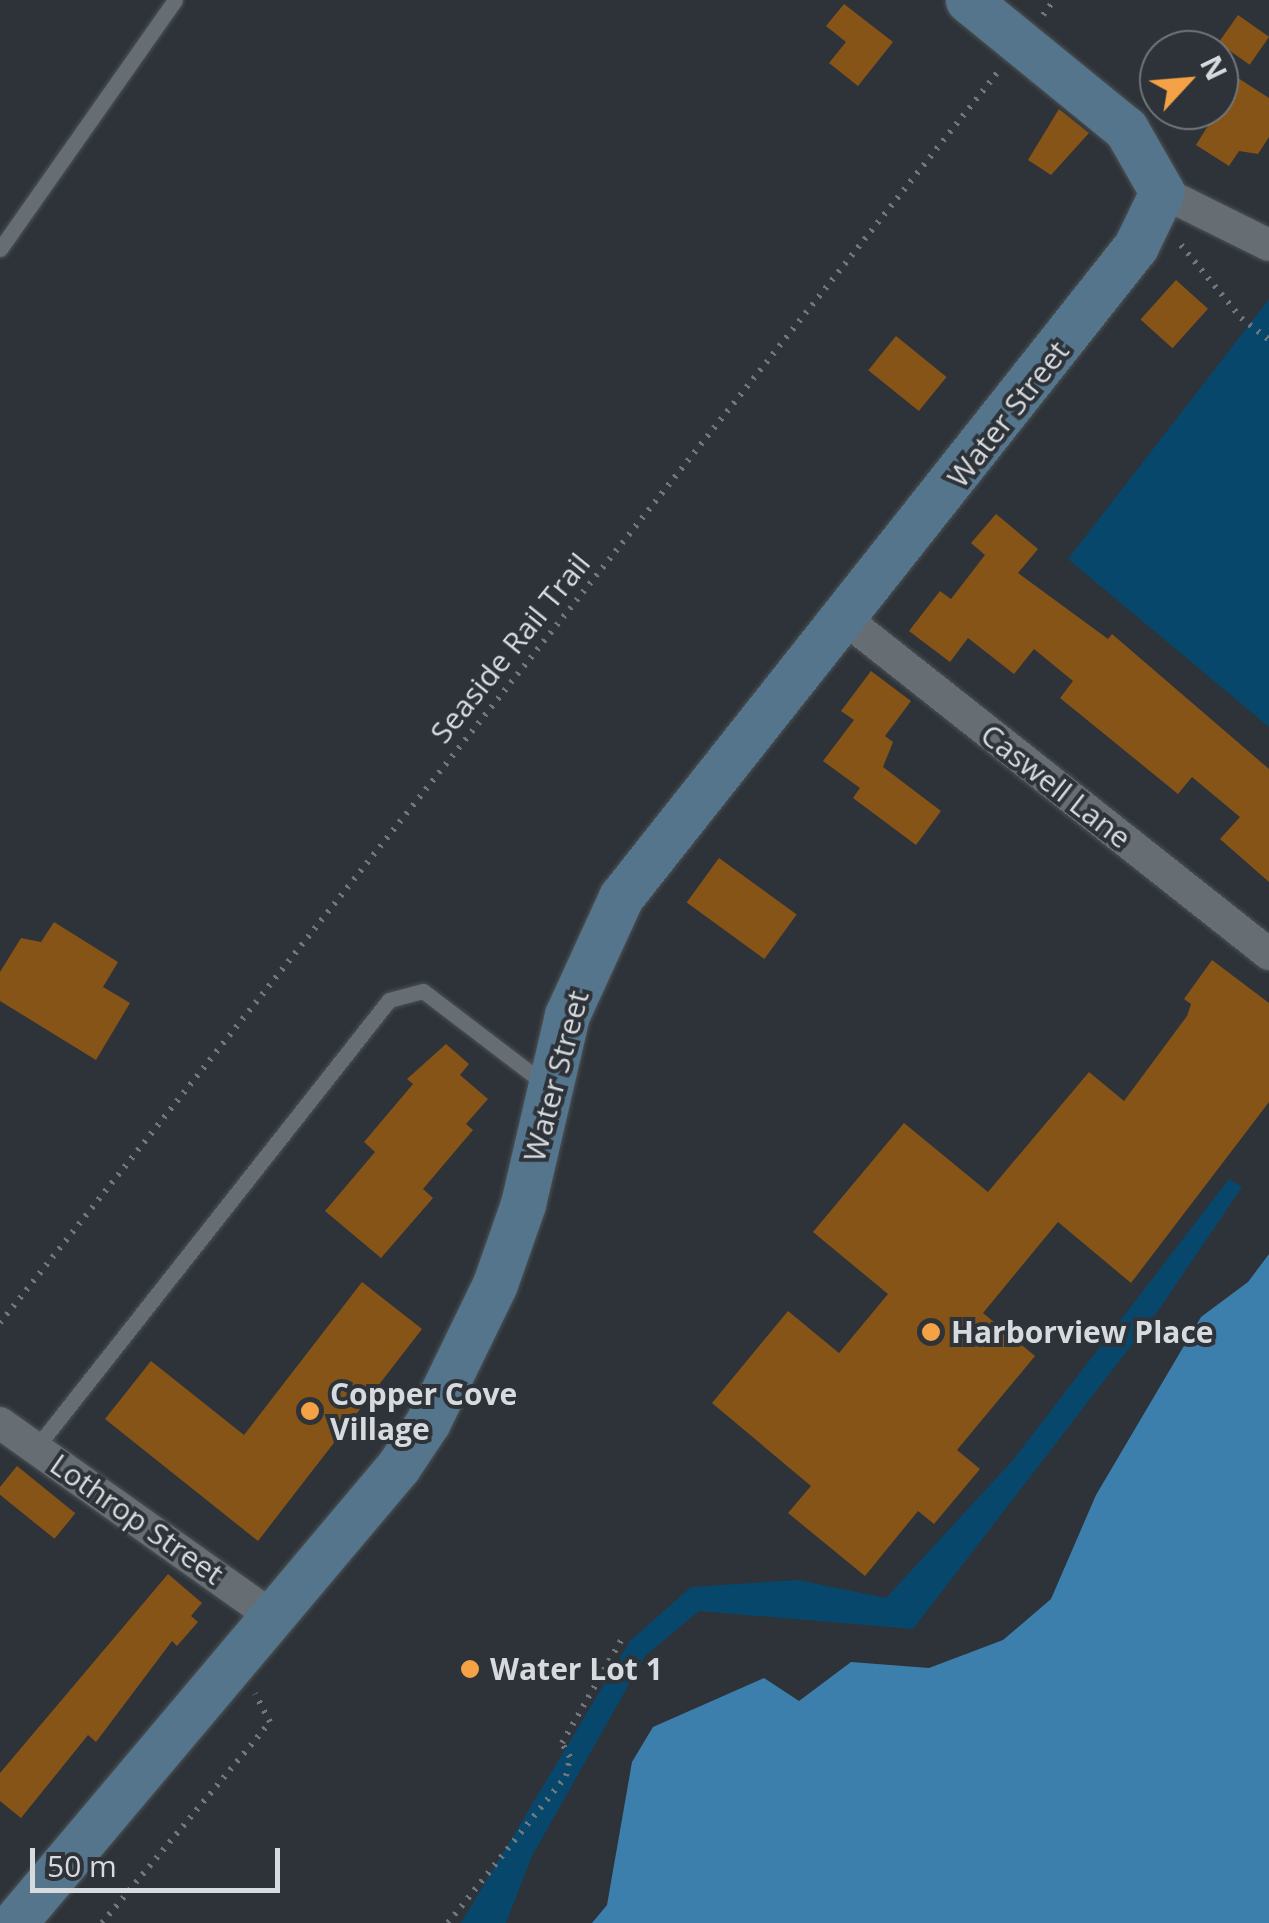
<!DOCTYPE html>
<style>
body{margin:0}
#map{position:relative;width:1269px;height:1923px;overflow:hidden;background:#2d3338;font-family:"Open Sans",sans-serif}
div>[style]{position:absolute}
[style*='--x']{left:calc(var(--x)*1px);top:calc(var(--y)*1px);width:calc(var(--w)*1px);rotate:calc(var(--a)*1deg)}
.green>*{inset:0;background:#08476c}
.water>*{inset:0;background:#3c7fad}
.building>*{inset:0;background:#875418;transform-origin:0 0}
.path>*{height:6px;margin-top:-3px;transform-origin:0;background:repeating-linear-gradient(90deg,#70767a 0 2.5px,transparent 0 10.5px)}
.roads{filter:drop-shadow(0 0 2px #4b5155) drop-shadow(0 0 2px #4b5155)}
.lane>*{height:15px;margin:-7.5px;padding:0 7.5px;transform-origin:7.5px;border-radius:7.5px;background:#666d73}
.street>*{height:32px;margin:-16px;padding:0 16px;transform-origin:16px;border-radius:16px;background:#666d73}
.secondary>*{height:45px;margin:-22.5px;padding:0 22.5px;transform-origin:22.5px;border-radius:22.5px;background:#55758c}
.dots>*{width:28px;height:28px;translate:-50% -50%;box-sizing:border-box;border:5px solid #2d3338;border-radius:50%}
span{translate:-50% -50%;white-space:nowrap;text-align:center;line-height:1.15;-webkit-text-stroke:8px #2d3338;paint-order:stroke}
.street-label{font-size:30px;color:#d7dbdf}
.poi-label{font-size:30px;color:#d7dbdf;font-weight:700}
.left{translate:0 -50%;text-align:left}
.north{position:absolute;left:1139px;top:30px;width:100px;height:100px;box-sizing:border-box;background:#2d3338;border:2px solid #71767b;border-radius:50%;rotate:64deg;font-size:28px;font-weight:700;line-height:40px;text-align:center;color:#d7dbdf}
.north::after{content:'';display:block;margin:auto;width:35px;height:45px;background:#f5a246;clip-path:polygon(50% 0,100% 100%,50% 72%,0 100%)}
.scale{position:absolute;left:30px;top:1848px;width:250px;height:45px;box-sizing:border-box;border:5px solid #d7dbdf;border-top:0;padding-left:12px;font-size:30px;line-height:35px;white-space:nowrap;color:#d7dbdf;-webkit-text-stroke:8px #2d3338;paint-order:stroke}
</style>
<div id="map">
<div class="green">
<i style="clip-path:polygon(1269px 299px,1269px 727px,1068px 559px)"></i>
<i style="clip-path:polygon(1229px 1179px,1242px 1187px,1160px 1308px,913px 1629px,699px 1611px,645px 1656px,532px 1856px,506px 1923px,461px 1923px,630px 1641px,691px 1587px,798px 1580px,886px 1598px,1013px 1460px)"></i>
</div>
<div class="water">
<i style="clip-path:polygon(1269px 1254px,1269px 1923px,592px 1923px,607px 1905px,632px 1762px,653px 1727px,764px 1678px,799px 1701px,851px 1662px,929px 1668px,1003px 1640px,1051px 1599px,1096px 1495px,1201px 1317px,1248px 1282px)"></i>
</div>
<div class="building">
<i style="clip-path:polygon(844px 4px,893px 42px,858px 86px,829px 63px,846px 42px,826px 26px)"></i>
<i style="left:1238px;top:15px;width:38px;height:34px;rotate:35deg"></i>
<i style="clip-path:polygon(1238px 78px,1269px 98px,1269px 137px,1258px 154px,1239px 151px,1229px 166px,1196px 145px)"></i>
<i style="clip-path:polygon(1059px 109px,1089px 133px,1051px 175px,1028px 160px)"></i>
<i style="left:1176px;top:280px;width:43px;height:53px;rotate:42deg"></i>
<i style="left:896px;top:336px;width:65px;height:44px;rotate:39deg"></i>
<i style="clip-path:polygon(996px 514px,1038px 549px,1018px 573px,1108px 639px,1112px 634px,1269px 769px,1269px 882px,1220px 839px,1240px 817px,1192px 777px,1178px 794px,1081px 715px,1060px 698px,1073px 681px,1034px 649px,1014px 674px,968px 638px,950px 662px,909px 631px,940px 591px,951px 599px,985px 555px,971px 543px)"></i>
<i style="clip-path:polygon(871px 671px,911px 701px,885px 736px,893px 742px,883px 767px,941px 811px,916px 845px,853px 798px,860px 788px,823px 761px,854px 720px,841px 711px)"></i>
<i style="left:719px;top:858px;width:96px;height:55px;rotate:36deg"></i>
<i style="clip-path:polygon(54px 922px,118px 962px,103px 987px,130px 1003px,96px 1060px,0 1001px,0 972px,21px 938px,41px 942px)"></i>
<i style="clip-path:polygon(1212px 960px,1269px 1003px,1269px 1102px,1131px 1283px,1058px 1222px,983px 1313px,1035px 1356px,957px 1450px,980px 1469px,934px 1524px,918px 1511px,865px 1576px,788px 1513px,811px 1486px,712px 1403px,788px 1311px,839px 1353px,888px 1294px,813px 1232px,904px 1123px,988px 1192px,1089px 1072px,1124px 1101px,1187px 1016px,1191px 1004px,1184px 999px)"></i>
<i style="clip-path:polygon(446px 1044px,469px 1064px,460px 1075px,488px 1099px,466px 1124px,473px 1130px,423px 1189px,433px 1198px,381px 1258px,325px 1211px,375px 1152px,364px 1142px,413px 1084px,407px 1079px)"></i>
<i style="clip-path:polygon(362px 1282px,422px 1329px,258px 1541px,105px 1419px,151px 1361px,244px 1435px)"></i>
<i style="left:17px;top:1466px;width:75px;height:33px;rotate:39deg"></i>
<i style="clip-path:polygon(168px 1574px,202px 1603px,191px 1616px,198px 1622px,177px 1646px,172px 1641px,96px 1742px,88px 1735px,21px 1818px,0 1801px,0 1773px)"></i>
</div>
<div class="path">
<i style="--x:1043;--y:15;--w:19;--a:-54"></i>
<i style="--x:1181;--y:245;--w:94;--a:50.6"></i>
<i style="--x:1241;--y:318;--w:36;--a:38"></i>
<i style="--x:0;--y:1323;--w:1600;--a:-51.42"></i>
<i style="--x:102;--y:1923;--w:262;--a:-50.1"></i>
<i style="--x:270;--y:1722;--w:32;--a:-118"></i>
<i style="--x:448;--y:1923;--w:189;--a:-51.2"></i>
<i style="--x:566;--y:1776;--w:19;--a:-78"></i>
<i style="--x:570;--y:1757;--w:16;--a:-120"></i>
<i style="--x:562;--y:1743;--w:125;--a:-60.1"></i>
</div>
<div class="roads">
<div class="lane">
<i style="--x:0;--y:249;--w:304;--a:-54.9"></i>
<i style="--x:36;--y:1448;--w:570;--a:-51.76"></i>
<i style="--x:389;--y:1000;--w:35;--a:-15"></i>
<i style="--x:423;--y:991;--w:153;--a:37.3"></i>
</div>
<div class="street">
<i style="--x:1162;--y:192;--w:119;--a:26.4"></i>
<i style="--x:844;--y:618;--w:542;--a:38.33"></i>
<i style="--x:0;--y:1423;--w:335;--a:35.4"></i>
</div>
<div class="secondary">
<i style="--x:14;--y:1923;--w:596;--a:-49.9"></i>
<i style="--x:398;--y:1467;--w:54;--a:-56.3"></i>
<i style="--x:428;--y:1422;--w:153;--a:-64.1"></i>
<i style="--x:495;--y:1284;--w:85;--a:-70.7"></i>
<i style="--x:523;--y:1204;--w:194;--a:-76.9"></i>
<i style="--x:567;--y:1015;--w:130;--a:-65.4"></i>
<i style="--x:621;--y:897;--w:830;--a:-51.65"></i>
<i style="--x:1136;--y:246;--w:60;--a:-64.3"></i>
<i style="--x:1162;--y:192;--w:73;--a:-119.7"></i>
<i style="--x:1126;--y:129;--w:204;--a:-140.8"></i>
</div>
</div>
<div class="dots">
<i style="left:931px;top:1332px;background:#f5a246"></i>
<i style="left:310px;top:1411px;background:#f5a246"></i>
<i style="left:470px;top:1669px;background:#f5a246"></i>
</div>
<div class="street-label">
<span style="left:1008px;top:414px;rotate:-52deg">Water Street</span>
<span style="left:510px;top:648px;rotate:-51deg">Seaside Rail Trail</span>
<span style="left:1056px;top:786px;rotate:38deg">Caswell Lane</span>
<span style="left:556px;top:1076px;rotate:-75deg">Water Street</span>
<span style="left:137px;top:1519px;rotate:35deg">Lothrop Street</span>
</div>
<div class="poi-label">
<span class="left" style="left:951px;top:1332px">Harborview Place</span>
<span class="left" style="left:330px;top:1411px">Copper Cove<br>Village</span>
<span class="left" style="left:490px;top:1669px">Water Lot 1</span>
</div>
<div class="north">N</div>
<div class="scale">50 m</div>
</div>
